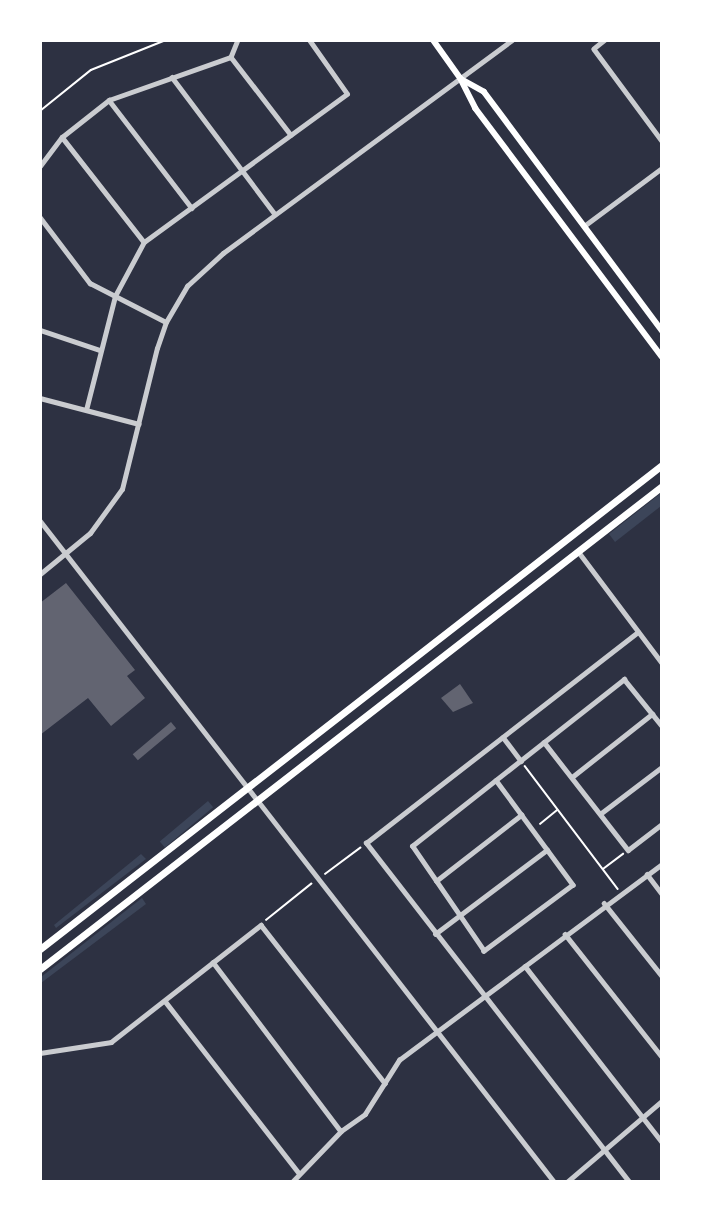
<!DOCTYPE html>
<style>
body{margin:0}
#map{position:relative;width:702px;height:1222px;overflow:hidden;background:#2d3142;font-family:"Roboto Condensed",sans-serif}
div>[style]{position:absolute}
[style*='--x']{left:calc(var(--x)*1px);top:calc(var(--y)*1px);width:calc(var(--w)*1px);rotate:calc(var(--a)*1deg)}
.green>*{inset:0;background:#3c4559;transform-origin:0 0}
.building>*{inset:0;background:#626471;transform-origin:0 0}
.path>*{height:1.5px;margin:-0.75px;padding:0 0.75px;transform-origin:0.75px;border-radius:0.75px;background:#fff}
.minor>*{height:4.5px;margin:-2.25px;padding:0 2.25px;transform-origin:2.25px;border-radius:2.25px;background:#caccd0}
.tertiary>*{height:5px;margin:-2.5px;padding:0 2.5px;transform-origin:2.5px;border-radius:2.5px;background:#caccd0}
.secondary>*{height:6px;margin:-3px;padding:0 3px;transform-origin:3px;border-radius:3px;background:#fff}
.primary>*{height:7px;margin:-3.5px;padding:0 3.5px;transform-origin:3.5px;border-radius:3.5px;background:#fff}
span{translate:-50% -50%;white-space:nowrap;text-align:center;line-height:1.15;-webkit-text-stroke:5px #fff;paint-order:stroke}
.frame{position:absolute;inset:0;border:42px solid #fff;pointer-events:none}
</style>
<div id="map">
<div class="green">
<i style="clip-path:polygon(661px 493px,661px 506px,615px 542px,609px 534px)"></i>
<i style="left:208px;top:801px;width:8px;height:63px;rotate:50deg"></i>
<i style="clip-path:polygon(141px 854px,146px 859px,56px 928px,54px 925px)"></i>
<i style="clip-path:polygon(142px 898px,146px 904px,41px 983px,41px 977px)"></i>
</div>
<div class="building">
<i style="clip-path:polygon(66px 583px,135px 670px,127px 676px,145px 698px,111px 726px,88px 698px,40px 735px,40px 603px)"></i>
<i style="clip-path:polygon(460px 684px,473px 703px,453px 712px,441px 698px)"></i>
<i style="left:171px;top:722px;width:8px;height:50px;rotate:50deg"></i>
</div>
<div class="path">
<i style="--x:40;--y:111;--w:65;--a:-38.8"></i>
<i style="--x:91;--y:70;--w:81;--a:-21.8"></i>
<i style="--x:525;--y:766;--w:154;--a:52.9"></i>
<i style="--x:540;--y:824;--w:22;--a:-39"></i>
<i style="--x:603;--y:869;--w:25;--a:-37"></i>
<i style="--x:325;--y:874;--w:44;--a:-36.6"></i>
<i style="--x:266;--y:920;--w:58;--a:-38.7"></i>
</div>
<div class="minor">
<i style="--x:238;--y:40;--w:18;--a:112"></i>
<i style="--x:231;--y:57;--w:98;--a:52.4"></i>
<i style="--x:605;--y:40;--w:14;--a:141"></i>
<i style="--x:594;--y:49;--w:114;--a:53.5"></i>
<i style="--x:172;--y:77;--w:171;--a:53.1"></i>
<i style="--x:109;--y:100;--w:136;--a:52.5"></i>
<i style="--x:62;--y:137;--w:133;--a:52"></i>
<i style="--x:40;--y:166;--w:36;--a:-53"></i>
<i style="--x:62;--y:137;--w:60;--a:-38.2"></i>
<i style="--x:109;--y:100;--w:129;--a:-19.4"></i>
<i style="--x:40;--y:217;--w:83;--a:52.9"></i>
<i style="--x:90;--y:283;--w:85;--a:27.2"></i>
<i style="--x:584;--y:226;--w:97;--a:-36.6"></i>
<i style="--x:40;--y:330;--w:63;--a:18.4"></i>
<i style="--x:40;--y:398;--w:102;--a:14.7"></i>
<i style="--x:86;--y:410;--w:118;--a:-75.7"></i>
<i style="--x:115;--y:296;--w:61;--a:-61.8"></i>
<i style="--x:144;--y:242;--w:251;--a:-36.1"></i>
<i style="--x:347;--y:94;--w:66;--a:-125.1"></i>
<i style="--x:578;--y:551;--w:140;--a:53.1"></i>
<i style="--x:503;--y:737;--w:30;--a:53"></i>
<i style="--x:544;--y:742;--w:137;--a:52.1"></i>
<i style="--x:628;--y:850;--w:43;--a:-37.4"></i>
<i style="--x:572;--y:777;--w:102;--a:-38.2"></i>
<i style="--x:496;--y:780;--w:130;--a:53.7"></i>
<i style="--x:573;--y:885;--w:111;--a:143.4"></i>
<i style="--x:484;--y:951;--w:127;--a:-124.4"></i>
<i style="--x:412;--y:846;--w:270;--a:-38.2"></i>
<i style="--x:624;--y:679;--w:60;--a:51"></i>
<i style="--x:600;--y:814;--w:78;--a:-37.2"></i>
<i style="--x:647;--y:874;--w:25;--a:53"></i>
<i style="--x:436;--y:881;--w:108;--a:-37.8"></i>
<i style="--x:604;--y:903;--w:93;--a:51.5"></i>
<i style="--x:435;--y:934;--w:140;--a:-36.9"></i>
<i style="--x:565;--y:934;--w:157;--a:51.7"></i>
<i style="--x:213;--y:962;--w:212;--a:52.9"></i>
<i style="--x:525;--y:966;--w:223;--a:52.1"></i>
<i style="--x:165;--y:1001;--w:218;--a:52.1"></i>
<i style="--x:40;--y:1053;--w:72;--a:-8.8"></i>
<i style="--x:111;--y:1042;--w:190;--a:-38"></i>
<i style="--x:261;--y:925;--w:201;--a:51.9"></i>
<i style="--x:292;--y:1182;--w:71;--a:-46.1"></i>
<i style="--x:341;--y:1131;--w:29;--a:-35"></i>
<i style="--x:365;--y:1114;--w:64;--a:-57.8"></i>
<i style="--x:399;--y:1060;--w:328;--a:-36.7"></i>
<i style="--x:567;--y:1182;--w:125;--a:-40.5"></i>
<i style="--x:629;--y:1182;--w:429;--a:-127.8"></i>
<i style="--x:366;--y:843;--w:344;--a:-37.8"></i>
</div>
<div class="tertiary">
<i style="--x:40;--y:521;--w:837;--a:52.13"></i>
<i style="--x:40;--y:574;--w:65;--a:-39.4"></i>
<i style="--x:90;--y:533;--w:54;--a:-54"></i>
<i style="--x:122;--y:489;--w:145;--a:-76.1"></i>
<i style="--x:157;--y:348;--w:28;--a:-71"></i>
<i style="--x:166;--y:322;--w:42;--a:-59.7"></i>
<i style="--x:187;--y:286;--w:49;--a:-42.5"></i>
<i style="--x:223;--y:253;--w:359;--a:-36.4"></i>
</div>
<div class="secondary">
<i style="--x:433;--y:40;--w:47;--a:54.6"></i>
<i style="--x:460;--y:78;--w:34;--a:63"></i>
<i style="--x:475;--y:108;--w:311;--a:53.1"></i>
<i style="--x:461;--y:79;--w:26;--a:29"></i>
<i style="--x:484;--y:92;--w:298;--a:53.3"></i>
</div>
<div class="primary">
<i style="--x:40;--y:949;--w:788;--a:-37.89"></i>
<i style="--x:40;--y:969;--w:788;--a:-37.83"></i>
</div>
<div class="frame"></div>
</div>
